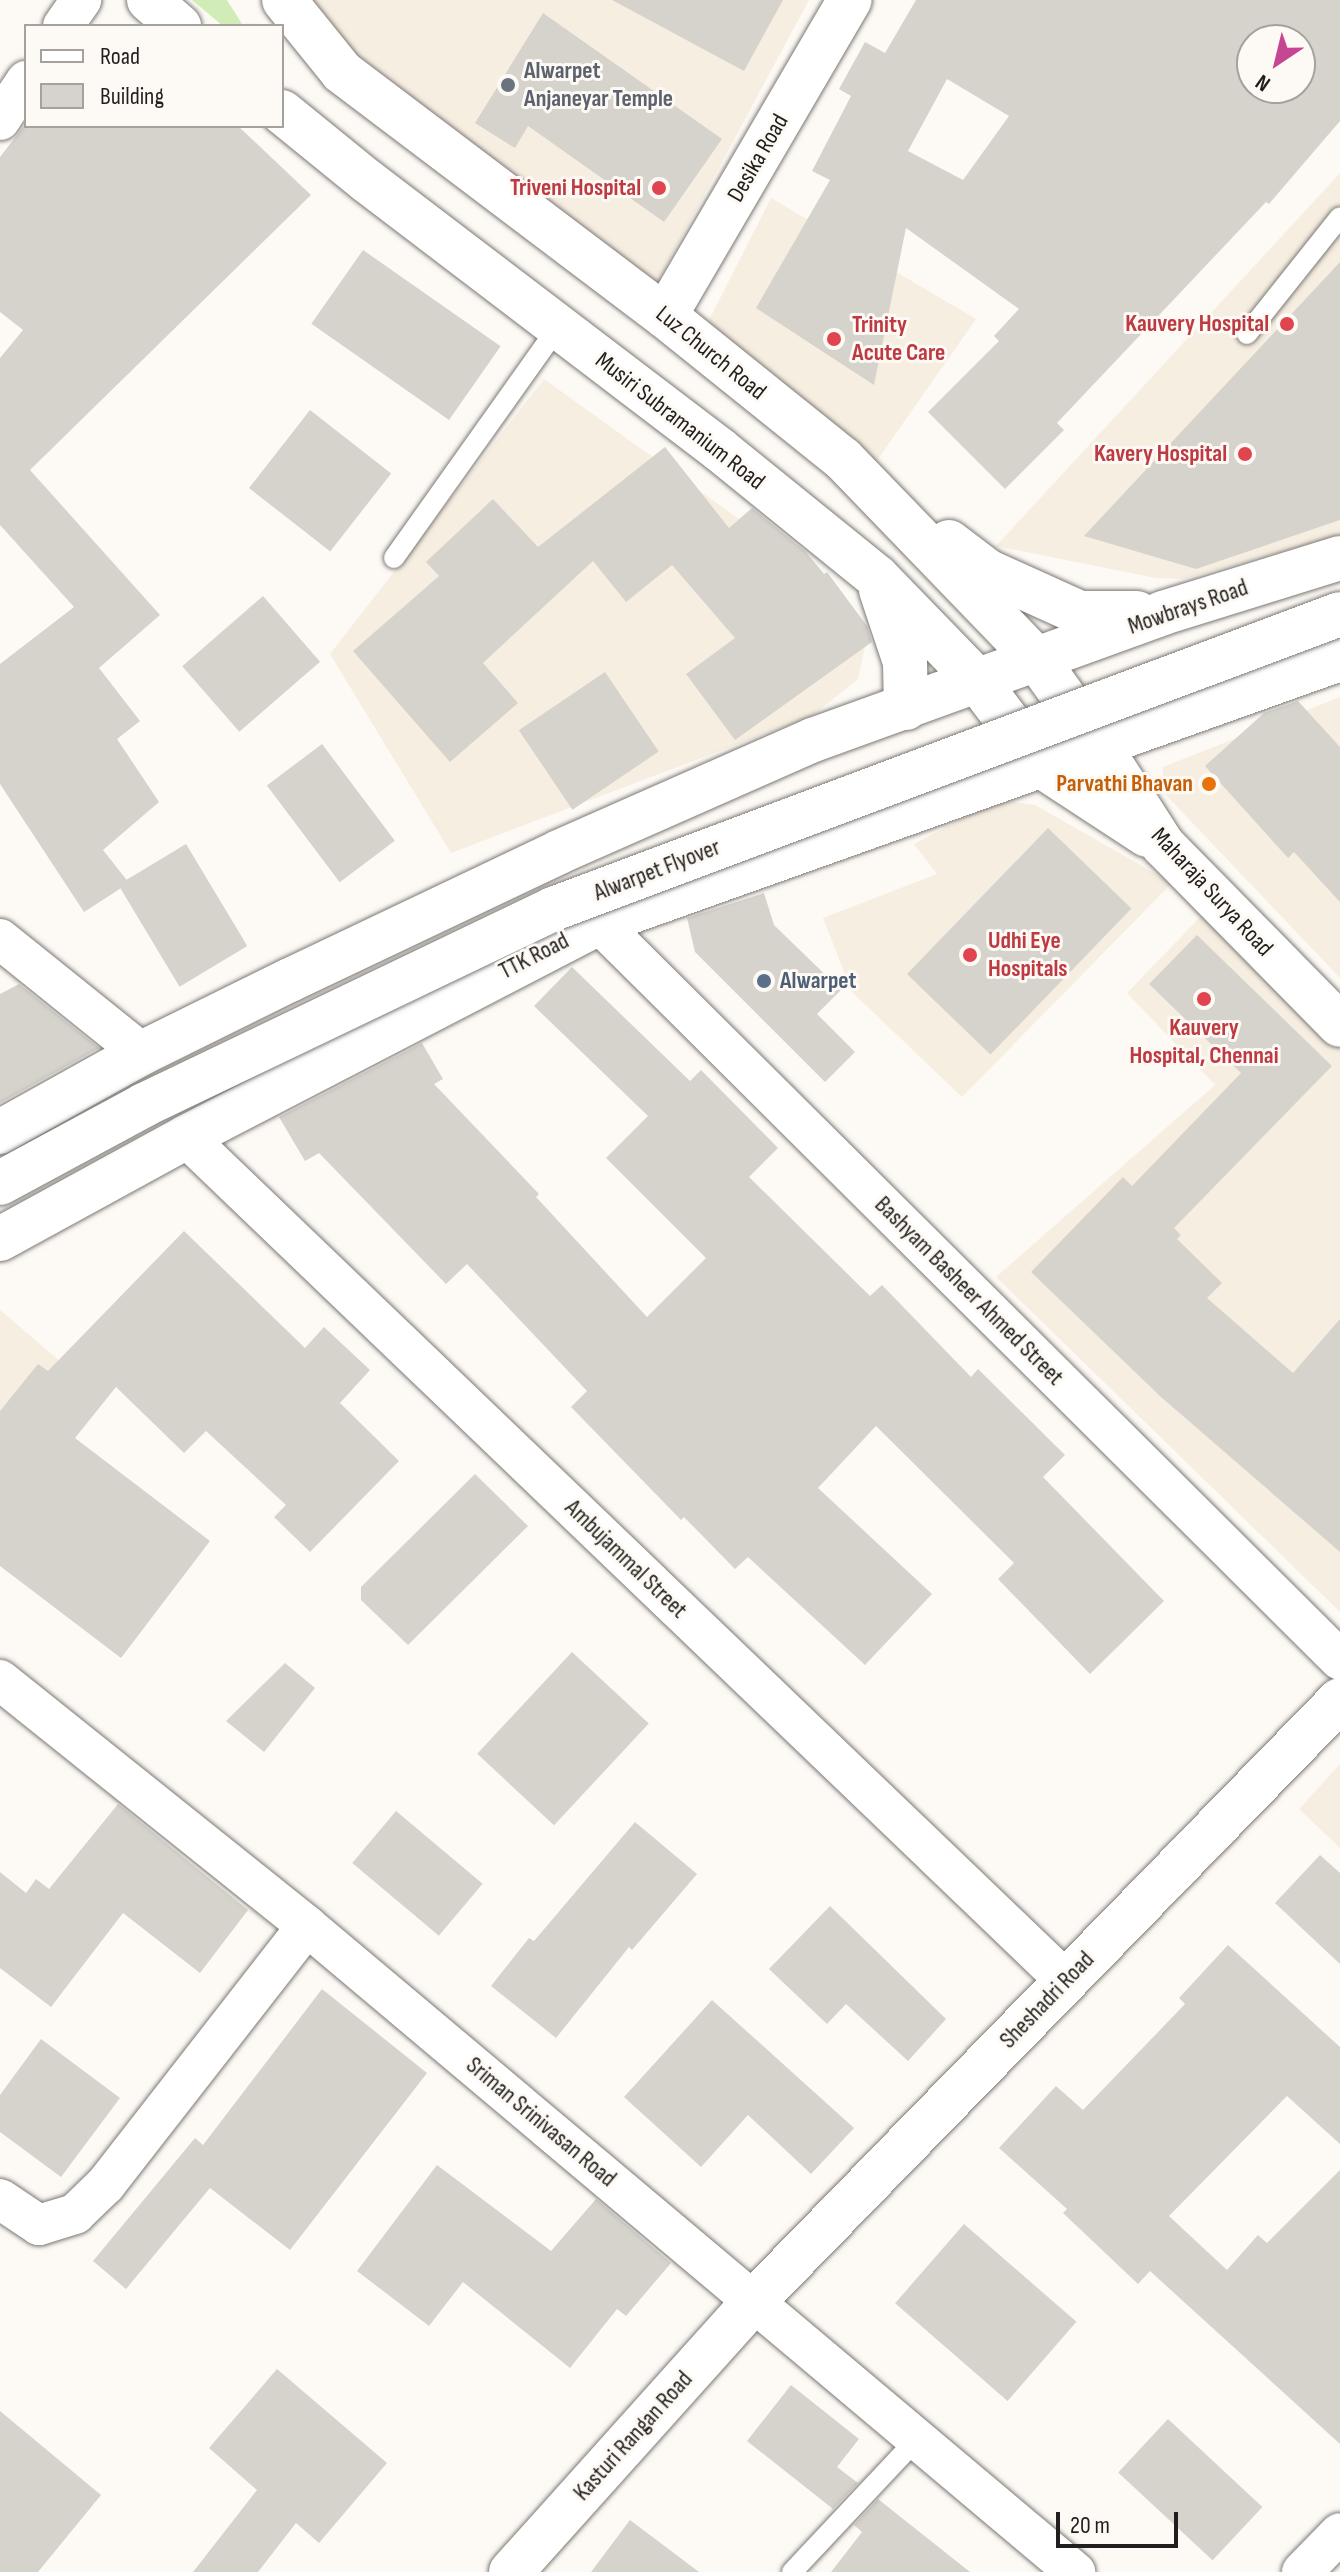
<!DOCTYPE html>
<style>
body{margin:0}
#map{position:relative;width:1340px;height:2572px;overflow:hidden;background:#fdf9f4;font-family:"Sofia Sans Condensed",sans-serif}
div>[style]{position:absolute}
[style*='--x']{left:calc(var(--x)*1px);top:calc(var(--y)*1px);width:calc(var(--w)*1px);rotate:calc(var(--a)*1deg)}
.built>*{inset:0;background:#f7eee2}
.green>*{inset:0;background:#d1ecb6}
.building>*{inset:0;background:#d6d3cd;transform-origin:0 0}
.roads{filter:drop-shadow(0 0 2px #7c7974) drop-shadow(0 0 2px #7c7974)}
.service>*{height:20px;margin:-10px;padding:0 10px;transform-origin:10px;border-radius:10px;background:#fff}
.minor>*{height:40px;margin:-20px;padding:0 20px;transform-origin:20px;border-radius:20px;background:#fff}
.tertiary>*{height:44px;margin:-22px;padding:0 22px;transform-origin:22px;border-radius:22px;background:#fff}
.secondary>*{height:44px;margin:-22px;padding:0 22px;transform-origin:22px;border-radius:22px;background:#fff}
.bridges{filter:drop-shadow(0 0 2px #7c7974) drop-shadow(0 0 2px #7c7974)}
.secondary-bridge>*{height:44px;margin:-22px;padding:0 22px;transform-origin:22px;border-radius:22px;background:#fff}
.dots>*{width:22px;height:22px;translate:-50% -50%;box-sizing:border-box;border:4px solid #fdf9f4;border-radius:50%}
span{translate:-50% -50%;white-space:nowrap;text-align:center;line-height:1.15;-webkit-text-stroke:6px #fdf9f4;paint-order:stroke}
.worship-label{font-size:24px;color:#5b616d;font-weight:700}
.left{translate:0 -50%;text-align:left}
.street-label{font-size:24px;color:#211f1d}
.health-label{font-size:24px;color:#be3a42;font-weight:700}
.right{translate:-100% -50%;text-align:right}
.food-label{font-size:24px;color:#c56008;font-weight:700}
.service-label{font-size:24px;color:#4e5e75;font-weight:700}
.legend{position:absolute;left:24px;top:24px;width:260px;height:104px;box-sizing:border-box;background:#fdf9f4;border:2px solid #a5a29e;margin:0;padding:10px 14px;list-style:none;font-size:24px;color:#211f1d}
.legend li{display:flex;align-items:center;gap:16px;height:40px}
.legend b{width:40px;border:2px solid #a5a29e}
.north{position:absolute;left:1236px;top:24px;width:80px;height:80px;box-sizing:border-box;background:#fdf9f4;border:2px solid #a5a29e;border-radius:50%;rotate:215deg;font-size:22px;font-weight:700;line-height:32px;text-align:center;color:#211f1d}
.north::after{content:'';display:block;margin:auto;width:28px;height:36px;background:#c54693;clip-path:polygon(50% 0,100% 100%,50% 72%,0 100%)}
.scale{position:absolute;left:1056px;top:2512px;width:122px;height:36px;box-sizing:border-box;border:4px solid #211f1d;border-top:0;padding-left:10px;font-size:24px;line-height:28px;white-space:nowrap;color:#211f1d;-webkit-text-stroke:6px #fdf9f4;paint-order:stroke}
</style>
<div id="map">
<div class="built">
<i style="clip-path:polygon(309px 0,809px 0,657px 283px,404px 139px)"></i>
<i style="clip-path:polygon(1340px 173px,1340px 536px,1183px 579px,1156px 578px,996px 546px)"></i>
<i style="clip-path:polygon(771px 198px,976px 319px,876px 462px,704px 330px)"></i>
<i style="clip-path:polygon(544px 379px,835px 588px,865px 646px,858px 679px,812px 716px,451px 853px,330px 654px)"></i>
<i style="clip-path:polygon(1340px 697px,1340px 978px,1163px 792px,1163px 767px)"></i>
<i style="clip-path:polygon(998px 800px,1035px 805px,1172px 883px,962px 1097px,852px 992px,823px 918px,937px 874px,914px 844px)"></i>
<i style="clip-path:polygon(1205px 912px,1340px 1048px,1340px 1612px,996px 1277px,1215px 1085px,1127px 993px)"></i>
<i style="clip-path:polygon(0 1310px,103px 1398px,0 1498px)"></i>
<i style="clip-path:polygon(1340px 1764px,1340px 1848px,1299px 1809px)"></i>
</div>
<div class="green">
<i style="clip-path:polygon(192px 0,227px 0,242px 24px,259px 23px,223px 26px)"></i>
</div>
<div class="building">
<i style="clip-path:polygon(612px 0,783px 0,744px 71px)"></i>
<i style="clip-path:polygon(evenodd,916px 0,1340px 0,1340px 121px,1269px 204px,1266px 202px,1057px 423px,1064px 430px,1005px 489px,928px 412px,999px 341px,994px 336px,1019px 309px,906px 228px,874px 385px,756px 308px,830px 180px,812px 171px,851px 96px,839px 89px,865px 42px,885px 53px,916px 0,1252px 40px,1300px 40px,1300px 88px,1252px 88px,1252px 40px,916px 0,947px 79px,1009px 116px,963px 180px,908px 151px,947px 79px)"></i>
<i style="clip-path:polygon(543px 13px,722px 139px,664px 222px,528px 126px,515px 148px,475px 123px)"></i>
<i style="clip-path:polygon(24px 126px,238px 126px,311px 195px,30px 470px,160px 615px,99px 668px,140px 721px,117px 739px,159px 802px,103px 850px,129px 883px,84px 912px,0 784px,0 664px,74px 607px,0 525px,0 358px,23px 330px,0 312px,0 157px)"></i>
<i style="left:363px;top:250px;width:168px;height:90px;rotate:35deg"></i>
<i style="clip-path:polygon(1340px 262px,1340px 520px,1196px 569px,1084px 536px)"></i>
<i style="left:310px;top:410px;width:103px;height:99px;rotate:38deg"></i>
<i style="clip-path:polygon(665px 447px,729px 528px,752px 508px,806px 552px,824px 574px,827px 572px,867px 626px,872px 642px,735px 740px,686px 674px,735px 638px,672px 565px,626px 602px,593px 561px,483px 663px,518px 703px,450px 762px,353px 651px,439px 576px,426px 562px,493px 499px,538px 547px)"></i>
<i style="left:263px;top:596px;width:87px;height:107px;rotate:49deg"></i>
<i style="left:605px;top:672px;width:96px;height:104px;rotate:56deg"></i>
<i style="clip-path:polygon(1298px 701px,1340px 747px,1340px 902px,1294px 852px,1288px 858px,1205px 766px,1264px 713px)"></i>
<i style="left:322px;top:744px;width:121px;height:69px;rotate:53deg"></i>
<i style="left:1048px;top:828px;width:116px;height:203px;rotate:44deg"></i>
<i style="left:186px;top:844px;width:119px;height:79px;rotate:59deg"></i>
<i style="clip-path:polygon(764px 893px,774px 925px,841px 990px,817px 1014px,855px 1052px,825px 1082px,695px 952px,687px 918px)"></i>
<i style="clip-path:polygon(1197px 935px,1332px 1066px,1174px 1228px,1181px 1235px,1177px 1239px,1222px 1283px,1207px 1298px,1293px 1373px,1340px 1319px,1340px 1552px,1161px 1397px,1031px 1272px,1123px 1177px,1132px 1186px,1241px 1073px,1149px 984px)"></i>
<i style="clip-path:polygon(572px 967px,690px 1081px,701px 1070px,778px 1148px,749px 1177px,870px 1296px,882px 1285px,971px 1377px,978px 1369px,1065px 1455px,1043px 1477px,1164px 1601px,1090px 1674px,998px 1579px,1014px 1563px,876px 1426px,818px 1488px,932px 1594px,865px 1665px,748px 1557px,735px 1569px,684px 1517px,681px 1520px,571px 1407px,587px 1391px,467px 1264px,446px 1284px,319px 1153px,305px 1161px,279px 1117px,422px 1043px,443px 1079px,434px 1084px,539px 1194px,536px 1197px,647px 1317px,706px 1258px,606px 1158px,648px 1116px,534px 1006px)"></i>
<i style="clip-path:polygon(19px 984px,99px 1048px,0 1103px,0 994px)"></i>
<i style="clip-path:polygon(184px 1231px,305px 1348px,324px 1327px,370px 1370px,340px 1403px,399px 1461px,310px 1552px,274px 1517px,286px 1505px,206px 1431px,184px 1453px,116px 1387px,75px 1438px,210px 1541px,121px 1658px,0 1566px,0 1411px,38px 1364px,48px 1371px)"></i>
<i style="clip-path:polygon(475px 1474px,528px 1526px,408px 1645px,361px 1600px,361px 1587px)"></i>
<i style="left:572px;top:1652px;width:105px;height:139px;rotate:43deg"></i>
<i style="clip-path:polygon(285px 1663px,315px 1688px,264px 1752px,226px 1721px)"></i>
<i style="clip-path:polygon(118px 1804px,248px 1910px,200px 1973px,123px 1913px,51px 2007px,0 1968px,0 1872px,26px 1893px,36px 1879px,49px 1889px)"></i>
<i style="left:396px;top:1811px;width:113px;height:68px;rotate:40deg"></i>
<i style="clip-path:polygon(635px 1822px,697px 1874px,632px 1950px,629px 1947px,556px 2038px,491px 1986px,529px 1938px,534px 1941px)"></i>
<i style="clip-path:polygon(1320px 1855px,1340px 1873px,1340px 1964px,1275px 1903px)"></i>
<i style="clip-path:polygon(830px 1906px,946px 2019px,908px 2061px,846px 2004px,827px 2024px,769px 1969px)"></i>
<i style="clip-path:polygon(1228px 1945px,1340px 2047px,1340px 2144px,1287px 2096px,1169px 2216px,1227px 2270px,1258px 2235px,1267px 2243px,1340px 2170px,1340px 2444px,1150px 2271px,1138px 2284px,1063px 2213px,1067px 2209px,999px 2148px,1056px 2086px,1083px 2110px,1185px 2004px,1179px 1998px)"></i>
<i style="clip-path:polygon(322px 1989px,427px 2073px,290px 2250px,210px 2188px,126px 2289px,93px 2261px,195px 2138px,203px 2145px)"></i>
<i style="clip-path:polygon(712px 2000px,854px 2128px,811px 2174px,748px 2115px,701px 2167px,624px 2097px)"></i>
<i style="clip-path:polygon(41px 2039px,120px 2098px,61px 2177px,0 2132px,0 2095px)"></i>
<i style="clip-path:polygon(437px 2165px,551px 2251px,596px 2199px,671px 2263px,626px 2316px,617px 2309px,570px 2368px,463px 2282px,429px 2326px,357px 2271px)"></i>
<i style="left:964px;top:2224px;width:149px;height:105px;rotate:41deg"></i>
<i style="clip-path:polygon(277px 2369px,387px 2463px,319px 2543px,296px 2523px,258px 2572px,193px 2572px,257px 2490px,209px 2448px)"></i>
<i style="clip-path:polygon(791px 2385px,859px 2439px,837px 2467px,858px 2483px,833px 2509px,747px 2441px)"></i>
<i style="clip-path:polygon(0 2411px,101px 2495px,38px 2572px,0 2572px)"></i>
<i style="left:1168px;top:2419px;width:129px;height:73px;rotate:43deg"></i>
<i style="clip-path:polygon(878px 2499px,970px 2572px,831px 2572px,862px 2532px,854px 2525px)"></i>
<i style="clip-path:polygon(630px 2520px,699px 2572px,591px 2572px)"></i>
</div>
<div class="roads">
<div class="service">
<i style="--x:1247;--y:334;--w:149;--a:-51.5"></i>
<i style="--x:394;--y:558;--w:283;--a:-54.6"></i>
<i style="--x:792;--y:2572;--w:183;--a:-46.8"></i>
</div>
<div class="minor">
<i style="--x:63;--y:26;--w:32;--a:-55"></i>
<i style="--x:0;--y:120;--w:47;--a:-56.3"></i>
<i style="--x:599;--y:923;--w:1045;--a:44.84"></i>
<i style="--x:0;--y:939;--w:182;--a:38.8"></i>
<i style="--x:186;--y:1137;--w:1219;--a:43.8"></i>
<i style="--x:0;--y:1680;--w:393;--a:38.7"></i>
<i style="--x:307;--y:1926;--w:1004;--a:40.07"></i>
<i style="--x:0;--y:2199;--w:47;--a:33.7"></i>
<i style="--x:39;--y:2225;--w:38;--a:-17"></i>
<i style="--x:75;--y:2214;--w:43;--a:-44.1"></i>
<i style="--x:106;--y:2184;--w:327;--a:-52.1"></i>
<i style="--x:1302;--y:2572;--w:54;--a:-45.7"></i>
</div>
<div class="tertiary">
<i style="--x:665;--y:316;--w:366;--a:-59.7"></i>
<i style="--x:1100;--y:747;--w:117;--a:57.3"></i>
<i style="--x:1163;--y:845;--w:252;--a:45.5"></i>
<i style="--x:1043;--y:767;--w:124;--a:33.2"></i>
<i style="--x:511;--y:2572;--w:365;--a:-48.1"></i>
<i style="--x:755;--y:2300;--w:838;--a:-45.73"></i>
</div>
<div class="secondary">
<i style="--x:149;--y:0;--w:40;--a:41"></i>
<i style="--x:284;--y:0;--w:92;--a:51.1"></i>
<i style="--x:342;--y:72;--w:405;--a:37.1"></i>
<i style="--x:665;--y:316;--w:228;--a:38.8"></i>
<i style="--x:843;--y:459;--w:281;--a:46"></i>
<i style="--x:1038;--y:661;--w:100;--a:54.4"></i>
<i style="--x:282;--y:112;--w:109;--a:39.1"></i>
<i style="--x:367;--y:181;--w:444;--a:37.3"></i>
<i style="--x:720;--y:450;--w:202;--a:39"></i>
<i style="--x:877;--y:577;--w:142;--a:45.9"></i>
<i style="--x:976;--y:679;--w:108;--a:52.9"></i>
<i style="--x:949;--y:542;--w:48;--a:37.3"></i>
<i style="--x:987;--y:571;--w:102;--a:24.3"></i>
<i style="--x:1080;--y:613;--w:57;--a:0"></i>
<i style="--x:881;--y:590;--w:76;--a:71.6"></i>
<i style="--x:905;--y:662;--w:46;--a:88.8"></i>
<i style="--x:0;--y:1132;--w:162;--a:-29.1"></i>
<i style="--x:142;--y:1053;--w:165;--a:-26.3"></i>
<i style="--x:290;--y:980;--w:298;--a:-25.4"></i>
<i style="--x:559;--y:852;--w:278;--a:-23.8"></i>
<i style="--x:813;--y:740;--w:372;--a:-19.9"></i>
<i style="--x:1163;--y:613;--w:185;--a:-17.3"></i>
<i style="--x:0;--y:1239;--w:212;--a:-28.7"></i>
<i style="--x:186;--y:1137;--w:465;--a:-27.4"></i>
<i style="--x:599;--y:923;--w:787;--a:-19.61"></i>
</div>
</div>
<div class="bridges">
<div class="secondary-bridge">
<i style="--x:0;--y:1183;--w:164;--a:-28.4"></i>
<i style="--x:144;--y:1105;--w:454;--a:-25.6"></i>
<i style="--x:553;--y:909;--w:840;--a:-20.55"></i>
</div>
</div>
<div class="dots">
<i style="left:508px;top:85px;background:#6b7280"></i>
<i style="left:659px;top:188px;background:#e0444e"></i>
<i style="left:1287px;top:324px;background:#e0444e"></i>
<i style="left:834px;top:339px;background:#e0444e"></i>
<i style="left:1245px;top:454px;background:#e0444e"></i>
<i style="left:1209px;top:784px;background:#e8710a"></i>
<i style="left:970px;top:955px;background:#e0444e"></i>
<i style="left:764px;top:981px;background:#5c6f8a"></i>
<i style="left:1204px;top:999px;background:#e0444e"></i>
</div>
<div class="worship-label">
<span class="left" style="left:524px;top:85px">Alwarpet<br>Anjaneyar Temple</span>
</div>
<div class="street-label">
<span style="left:758px;top:158px;rotate:-60deg">Desika Road</span>
<span style="left:711px;top:353px;rotate:39deg">Luz Church Road</span>
<span style="left:680px;top:421px;rotate:38deg">Musiri Subramanium Road</span>
<span style="left:1188px;top:607px;rotate:-19deg">Mowbrays Road</span>
<span style="left:657px;top:870px;rotate:-21deg">Alwarpet Flyover</span>
<span style="left:1212px;top:892px;rotate:47deg">Maharaja Surya Road</span>
<span style="left:534px;top:956px;rotate:-27deg">TTK Road</span>
<span style="left:969px;top:1291px;rotate:45deg">Bashyam Basheer Ahmed Street</span>
<span style="left:626px;top:1559px;rotate:44deg">Ambujammal Street</span>
<span style="left:1047px;top:2000px;rotate:-46deg">Sheshadri Road</span>
<span style="left:541px;top:2122px;rotate:40deg">Sriman Srinivasan Road</span>
<span style="left:633px;top:2436px;rotate:-48deg">Kasturi Rangan Road</span>
</div>
<div class="health-label">
<span class="right" style="left:641px;top:188px">Triveni Hospital</span>
<span class="right" style="left:1269px;top:324px">Kauvery Hospital</span>
<span class="left" style="left:852px;top:339px">Trinity<br>Acute Care</span>
<span class="right" style="left:1227px;top:454px">Kavery Hospital</span>
<span class="left" style="left:988px;top:955px">Udhi Eye<br>Hospitals</span>
<span style="left:1204px;top:1042px">Kauvery<br>Hospital, Chennai</span>
</div>
<div class="food-label">
<span class="right" style="left:1193px;top:784px">Parvathi Bhavan</span>
</div>
<div class="service-label">
<span class="left" style="left:780px;top:981px">Alwarpet</span>
</div>
<ul class="legend">
<li><b style="height:10px;background:#fff"></b>Road</li>
<li><b style="height:22px;background:#d6d3cd"></b>Building</li>
</ul>
<div class="north">N</div>
<div class="scale">20 m</div>
</div>
